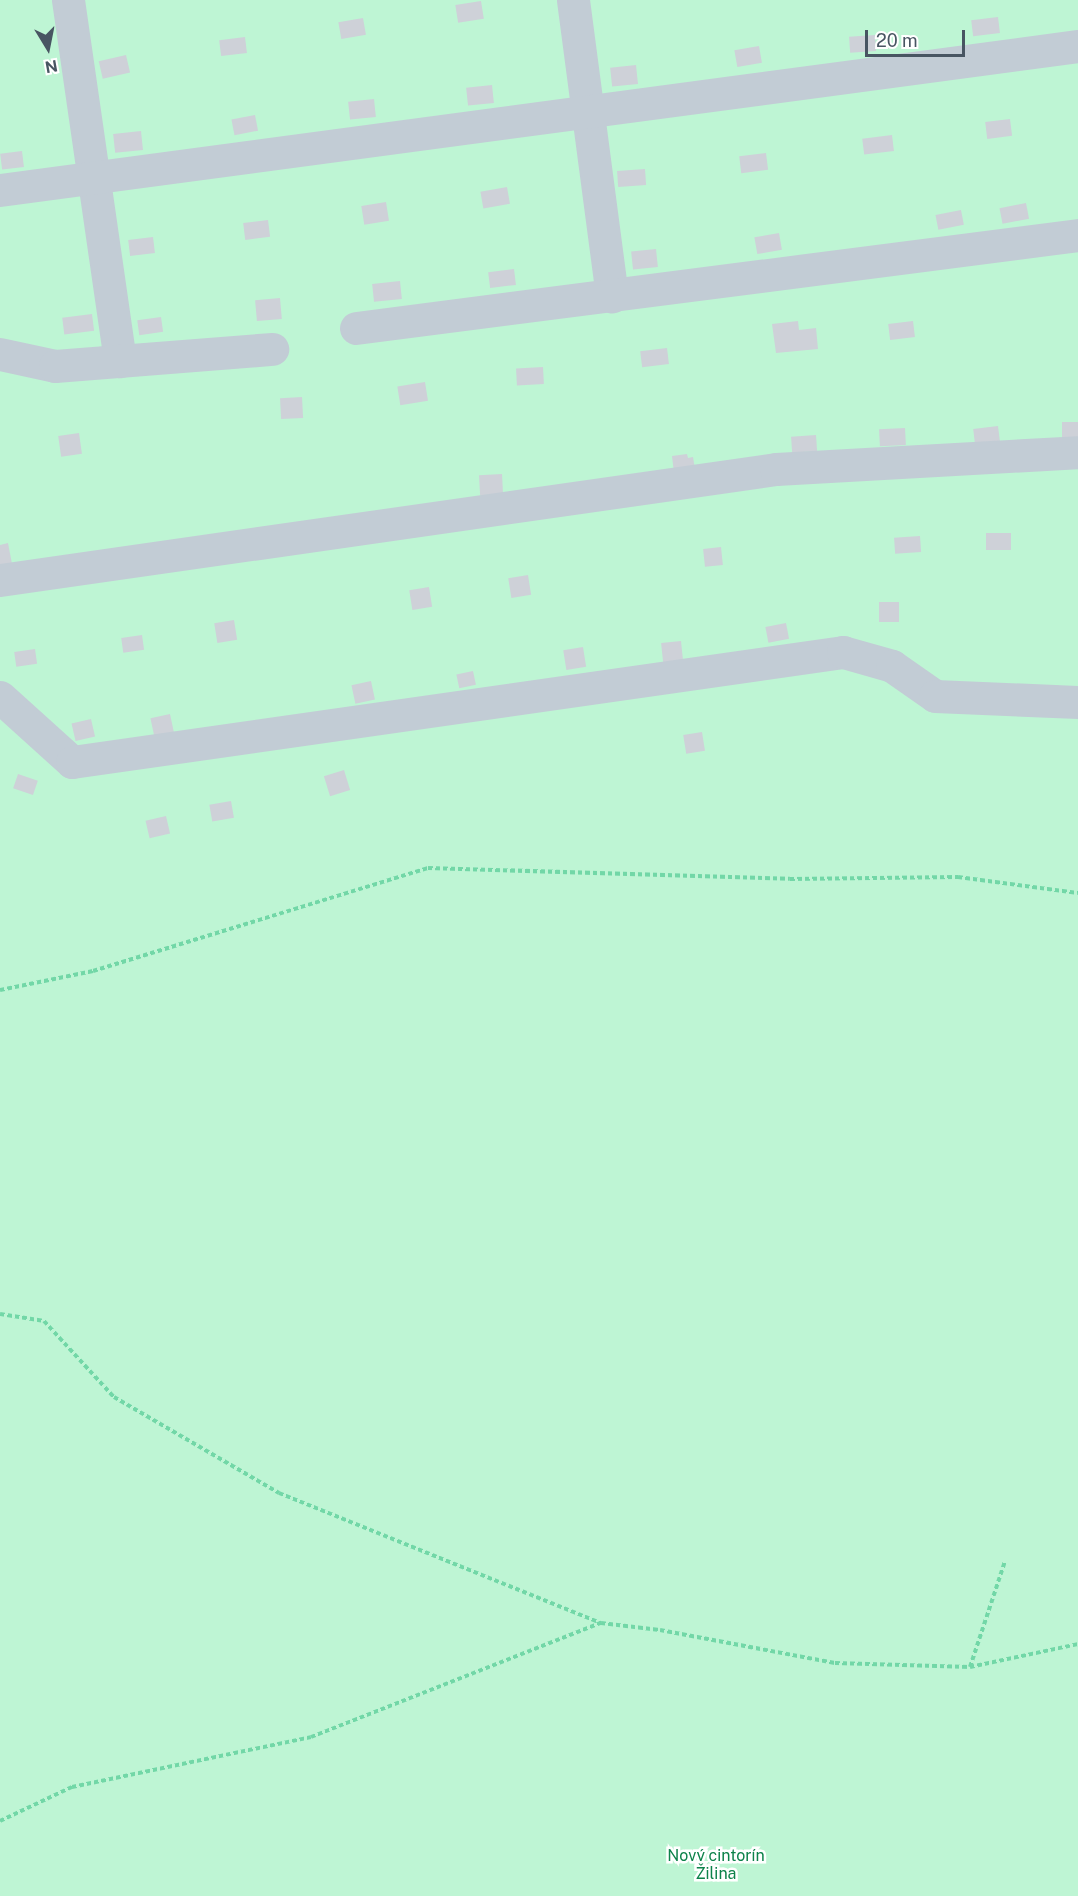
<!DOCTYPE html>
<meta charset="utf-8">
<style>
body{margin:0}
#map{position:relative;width:1078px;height:1896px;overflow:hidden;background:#f5f2f2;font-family:"Public Sans",sans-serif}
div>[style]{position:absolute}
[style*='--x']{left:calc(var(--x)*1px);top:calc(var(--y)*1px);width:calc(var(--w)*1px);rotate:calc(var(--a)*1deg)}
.green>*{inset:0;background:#bef5d4;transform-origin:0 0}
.building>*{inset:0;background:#ced1d8;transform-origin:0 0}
.path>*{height:4px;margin-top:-2px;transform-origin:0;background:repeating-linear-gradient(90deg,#72d7a7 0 4.5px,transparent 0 7.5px)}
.minor>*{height:33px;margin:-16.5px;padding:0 16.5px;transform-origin:16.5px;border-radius:16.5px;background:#c2ccd5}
span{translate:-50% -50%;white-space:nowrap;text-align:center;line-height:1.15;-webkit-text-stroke:5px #fff;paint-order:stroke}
.park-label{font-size:16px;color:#0d824a}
.north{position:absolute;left:18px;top:18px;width:60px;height:60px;-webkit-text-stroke:4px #fff;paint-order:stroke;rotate:170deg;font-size:16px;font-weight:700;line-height:24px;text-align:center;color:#485562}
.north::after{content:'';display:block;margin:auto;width:21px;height:27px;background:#485562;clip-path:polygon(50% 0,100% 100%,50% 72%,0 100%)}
.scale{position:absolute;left:865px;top:30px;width:100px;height:27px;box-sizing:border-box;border:3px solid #485562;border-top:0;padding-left:8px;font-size:18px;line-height:21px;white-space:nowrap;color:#485562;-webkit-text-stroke:4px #fff;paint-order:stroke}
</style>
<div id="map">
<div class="green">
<i style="left:0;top:0;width:1078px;height:1896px"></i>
</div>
<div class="building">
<i style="left:481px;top:1px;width:18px;height:26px;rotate:81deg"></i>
<i style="left:998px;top:17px;width:16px;height:27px;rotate:83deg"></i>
<i style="left:363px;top:18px;width:17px;height:25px;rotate:80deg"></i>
<i style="left:875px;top:35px;width:16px;height:26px;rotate:86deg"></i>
<i style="left:245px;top:37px;width:16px;height:26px;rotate:83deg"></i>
<i style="left:759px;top:46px;width:17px;height:25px;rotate:80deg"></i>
<i style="left:126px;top:55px;width:18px;height:28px;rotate:77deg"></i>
<i style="left:636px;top:65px;width:19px;height:26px;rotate:84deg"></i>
<i style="left:492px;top:85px;width:18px;height:26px;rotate:84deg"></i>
<i style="left:374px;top:99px;width:18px;height:26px;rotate:84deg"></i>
<i style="left:255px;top:115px;width:16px;height:24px;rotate:79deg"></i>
<i style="left:1010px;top:119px;width:17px;height:25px;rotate:83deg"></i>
<i style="left:141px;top:131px;width:19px;height:28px;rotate:84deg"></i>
<i style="left:892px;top:135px;width:16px;height:30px;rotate:83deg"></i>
<i style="left:22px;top:151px;width:16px;height:22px;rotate:83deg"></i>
<i style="left:766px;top:153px;width:17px;height:27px;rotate:83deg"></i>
<i style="left:645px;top:169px;width:16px;height:28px;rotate:86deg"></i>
<i style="left:507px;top:187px;width:17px;height:27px;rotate:80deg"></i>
<i style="left:386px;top:202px;width:19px;height:25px;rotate:81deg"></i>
<i style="left:1026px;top:203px;width:16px;height:27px;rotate:79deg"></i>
<i style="left:961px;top:210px;width:15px;height:26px;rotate:79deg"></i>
<i style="left:268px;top:220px;width:17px;height:25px;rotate:83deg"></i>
<i style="left:779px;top:233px;width:17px;height:25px;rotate:80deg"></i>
<i style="left:153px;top:237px;width:16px;height:25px;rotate:83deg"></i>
<i style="left:656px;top:249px;width:18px;height:25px;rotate:84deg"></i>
<i style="left:514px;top:269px;width:16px;height:26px;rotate:83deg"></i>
<i style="left:400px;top:281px;width:18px;height:28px;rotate:84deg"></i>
<i style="left:280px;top:298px;width:21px;height:25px;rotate:85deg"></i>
<i style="left:92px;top:314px;width:17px;height:30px;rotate:83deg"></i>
<i style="left:161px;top:317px;width:15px;height:24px;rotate:82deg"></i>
<i style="clip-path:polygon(798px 321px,799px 330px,816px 328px,818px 349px,776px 353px,772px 324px)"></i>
<i style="left:913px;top:321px;width:16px;height:25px;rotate:83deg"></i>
<i style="left:667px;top:348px;width:16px;height:27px;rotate:83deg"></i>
<i style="left:543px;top:367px;width:17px;height:27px;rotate:87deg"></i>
<i style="left:425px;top:382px;width:19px;height:28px;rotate:81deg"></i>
<i style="left:302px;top:397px;width:21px;height:22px;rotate:87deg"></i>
<i style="left:1062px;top:422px;width:16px;height:17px"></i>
<i style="left:998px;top:426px;width:17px;height:25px;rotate:83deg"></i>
<i style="left:905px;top:428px;width:17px;height:26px;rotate:87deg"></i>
<i style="left:79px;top:433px;width:21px;height:21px;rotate:82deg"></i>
<i style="left:816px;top:435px;width:16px;height:25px;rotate:86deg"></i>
<i style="clip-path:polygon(687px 454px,688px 458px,693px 457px,695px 469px,674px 473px,672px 456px)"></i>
<i style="left:502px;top:474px;width:20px;height:23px;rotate:87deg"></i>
<i style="left:986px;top:533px;width:25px;height:17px"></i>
<i style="left:920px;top:536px;width:16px;height:26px;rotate:86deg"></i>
<i style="clip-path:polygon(8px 543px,12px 564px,0 565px,0 545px)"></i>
<i style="left:721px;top:547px;width:18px;height:18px;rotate:84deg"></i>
<i style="left:528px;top:575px;width:20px;height:20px;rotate:81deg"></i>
<i style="left:429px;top:587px;width:20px;height:20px;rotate:81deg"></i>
<i style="left:879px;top:602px;width:20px;height:20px"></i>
<i style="left:234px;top:620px;width:20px;height:20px;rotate:81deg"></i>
<i style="left:786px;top:623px;width:16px;height:21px;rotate:79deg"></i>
<i style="left:142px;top:635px;width:15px;height:21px;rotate:82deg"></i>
<i style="left:681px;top:641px;width:20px;height:20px;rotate:84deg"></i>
<i style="left:583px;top:647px;width:20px;height:20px;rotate:81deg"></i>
<i style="left:35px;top:649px;width:15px;height:21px;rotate:82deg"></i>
<i style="left:473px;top:671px;width:14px;height:17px;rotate:78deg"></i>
<i style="left:371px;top:681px;width:19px;height:20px;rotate:78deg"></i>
<i style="left:170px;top:714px;width:19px;height:20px;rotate:78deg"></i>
<i style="left:91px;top:719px;width:18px;height:20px;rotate:77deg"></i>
<i style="left:702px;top:732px;width:19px;height:19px;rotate:81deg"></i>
<i style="left:344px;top:770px;width:21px;height:21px;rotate:73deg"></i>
<i style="left:18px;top:774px;width:21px;height:15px;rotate:19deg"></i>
<i style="left:231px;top:801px;width:17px;height:22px;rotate:80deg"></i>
<i style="left:166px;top:816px;width:18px;height:21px;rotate:77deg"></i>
</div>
<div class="path">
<i style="--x:0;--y:990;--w:95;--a:-11.5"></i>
<i style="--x:93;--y:971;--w:350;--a:-17.1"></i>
<i style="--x:428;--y:868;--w:362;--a:1.7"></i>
<i style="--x:790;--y:879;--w:168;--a:-0.7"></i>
<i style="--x:958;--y:877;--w:121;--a:7.6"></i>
<i style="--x:0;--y:1314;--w:45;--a:9"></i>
<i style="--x:44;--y:1321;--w:103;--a:47.4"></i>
<i style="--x:114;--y:1397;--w:191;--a:30.2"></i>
<i style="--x:279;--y:1493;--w:347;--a:22"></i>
<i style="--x:970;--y:1667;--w:112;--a:-71.7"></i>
<i style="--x:0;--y:1821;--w:80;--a:-25.3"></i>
<i style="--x:72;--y:1787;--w:244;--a:-11.8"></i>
<i style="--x:311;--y:1737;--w:312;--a:-21.5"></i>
<i style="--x:601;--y:1623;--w:59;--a:6.8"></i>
<i style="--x:660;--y:1630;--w:178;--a:10.7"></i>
<i style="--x:835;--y:1663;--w:135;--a:1.7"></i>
<i style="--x:970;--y:1667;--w:110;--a:-12"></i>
</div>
<div class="minor">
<i style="--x:68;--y:0;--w:365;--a:81.8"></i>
<i style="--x:573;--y:0;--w:299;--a:82.5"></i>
<i style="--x:0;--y:190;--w:1088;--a:-7.61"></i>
<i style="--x:356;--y:328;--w:728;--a:-7.34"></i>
<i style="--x:0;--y:354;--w:56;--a:12.3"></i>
<i style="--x:55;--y:366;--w:218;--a:-4.5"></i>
<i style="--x:0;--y:580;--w:784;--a:-8.14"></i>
<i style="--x:776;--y:469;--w:302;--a:-3.2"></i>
<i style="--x:0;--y:697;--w:97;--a:42.1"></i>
<i style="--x:72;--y:762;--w:779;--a:-8.12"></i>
<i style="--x:843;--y:652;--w:51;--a:15.9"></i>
<i style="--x:892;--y:666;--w:52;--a:34.9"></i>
<i style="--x:935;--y:696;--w:143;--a:2.4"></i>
</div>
<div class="park-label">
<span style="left:716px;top:1865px">Nový cintorín<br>Žilina</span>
</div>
<div class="north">N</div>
<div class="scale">20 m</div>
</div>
